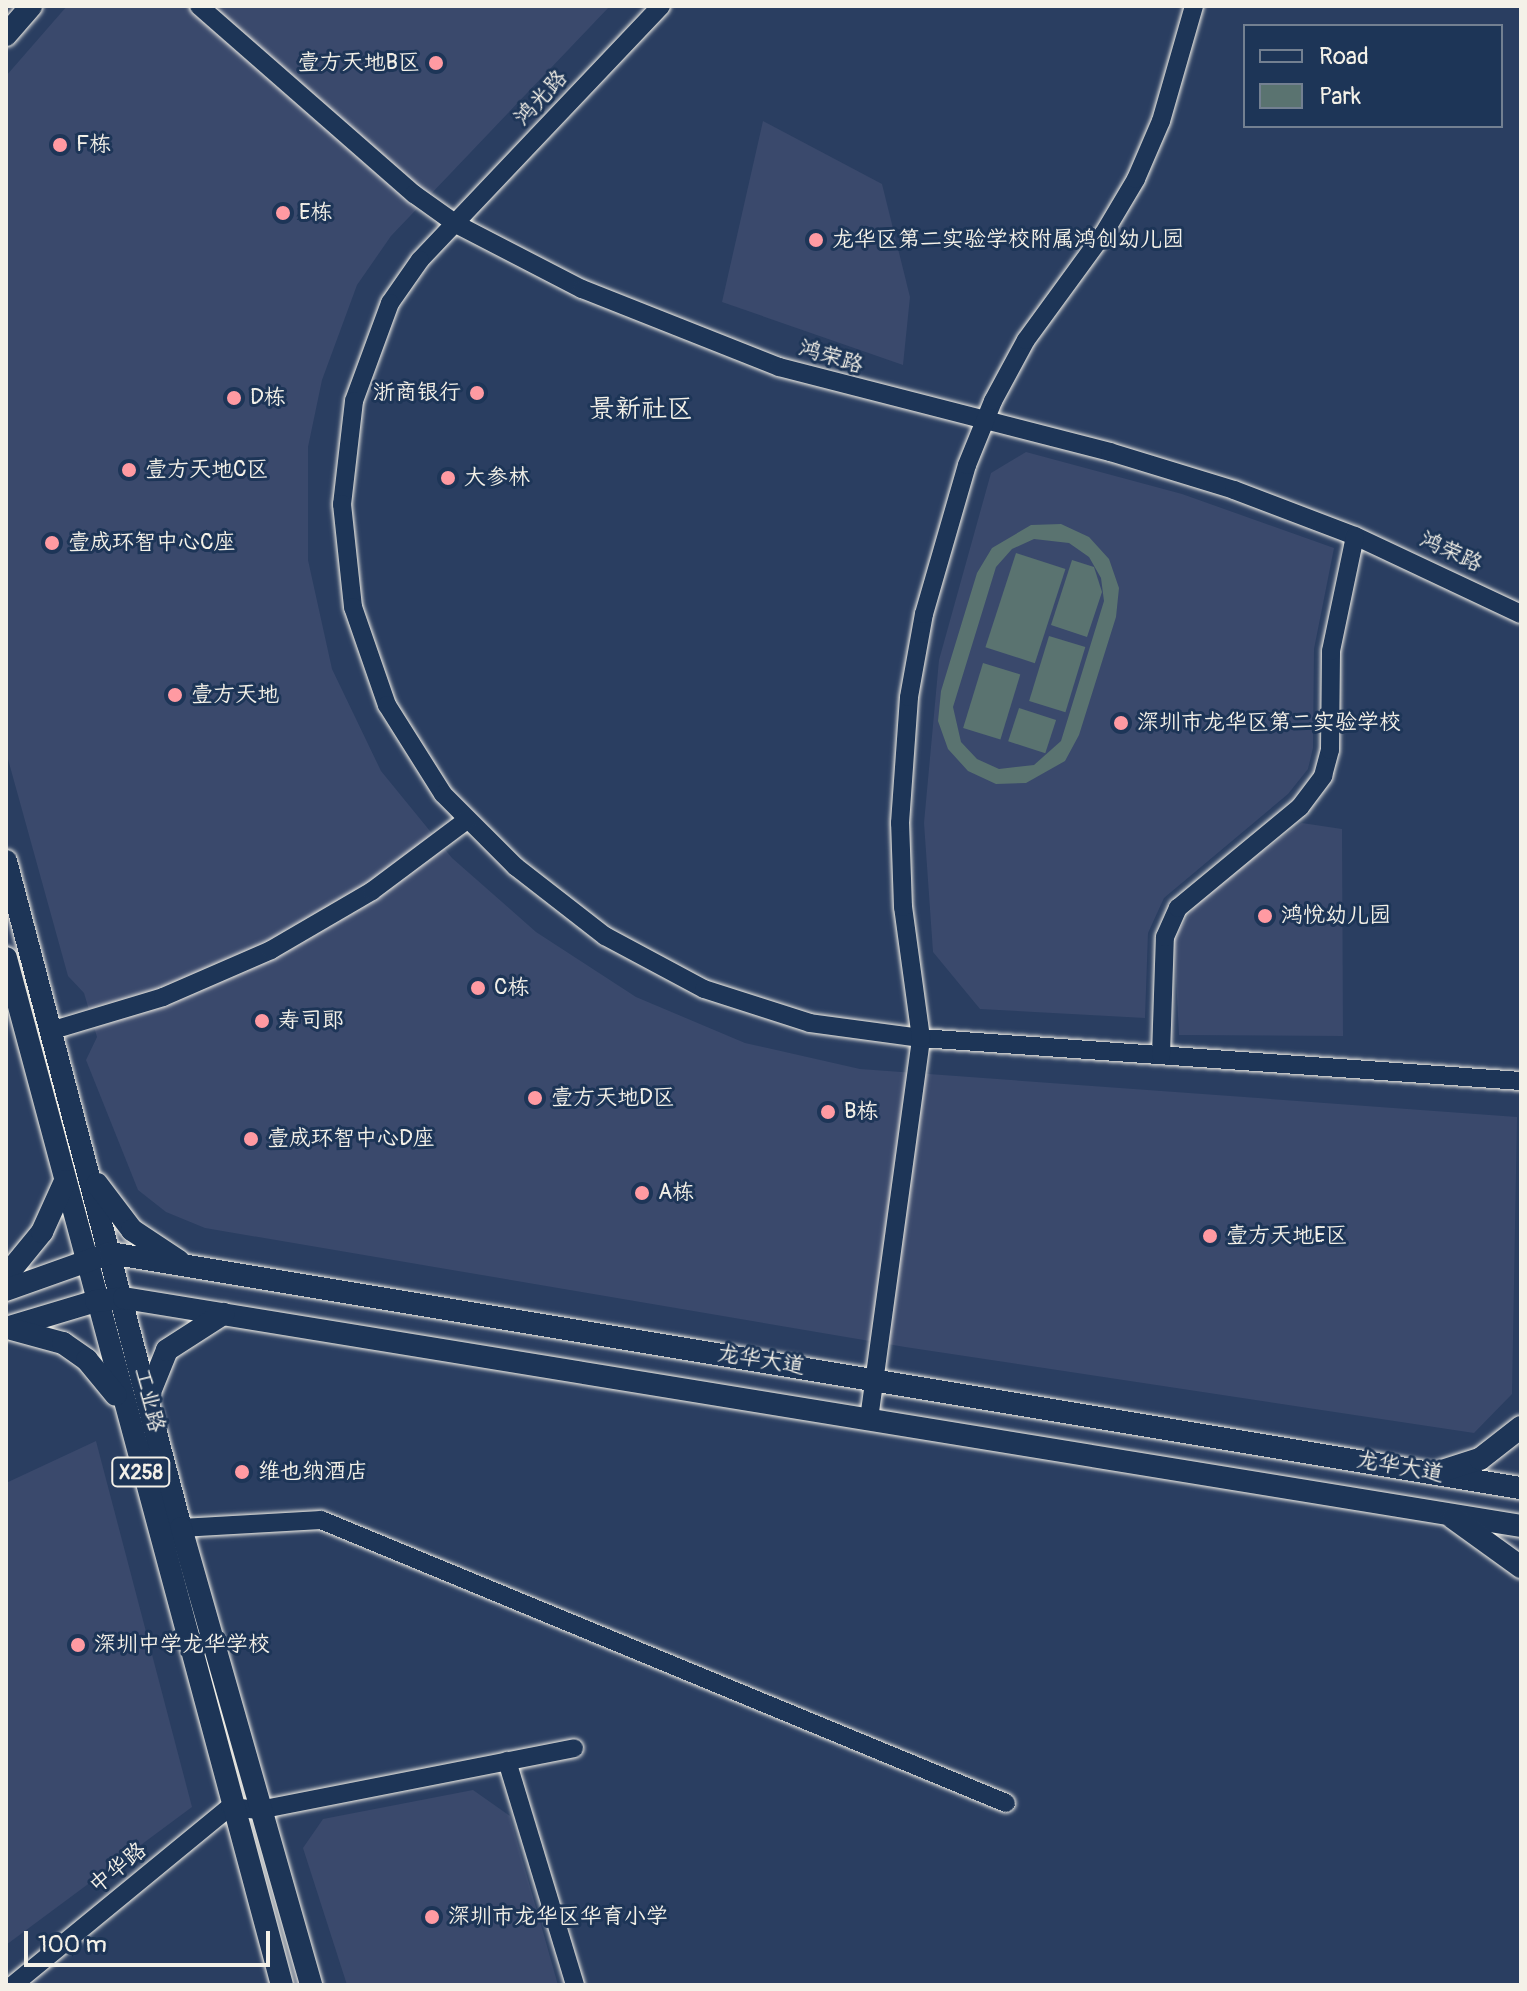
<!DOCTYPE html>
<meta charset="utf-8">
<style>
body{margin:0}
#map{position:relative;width:1527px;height:1991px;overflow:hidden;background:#2a3e61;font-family:Pangolin,"LXGW WenKai TC",sans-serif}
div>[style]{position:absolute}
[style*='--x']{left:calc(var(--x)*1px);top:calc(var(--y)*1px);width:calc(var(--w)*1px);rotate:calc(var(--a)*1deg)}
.built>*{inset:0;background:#3a496c}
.green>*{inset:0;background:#5a7370;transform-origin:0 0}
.roads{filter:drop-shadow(0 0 2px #f4f1e8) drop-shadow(0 0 2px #f4f1e8)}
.minor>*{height:18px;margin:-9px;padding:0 9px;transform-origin:9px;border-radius:9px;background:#1d3557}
.major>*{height:22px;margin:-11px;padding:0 11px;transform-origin:11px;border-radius:11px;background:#1d3557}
.dots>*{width:22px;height:22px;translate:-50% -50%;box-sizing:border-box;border:4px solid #1d3557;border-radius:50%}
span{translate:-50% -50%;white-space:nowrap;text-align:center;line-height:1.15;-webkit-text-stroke:6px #1d3557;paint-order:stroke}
.shield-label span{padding:2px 6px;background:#1d3557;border:2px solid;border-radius:6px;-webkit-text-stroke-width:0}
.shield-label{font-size:20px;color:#f4f1e8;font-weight:700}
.poi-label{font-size:22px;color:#f4f1e8}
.right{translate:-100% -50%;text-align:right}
.left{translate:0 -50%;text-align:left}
.street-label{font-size:22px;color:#f4f1e8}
.quarter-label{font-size:26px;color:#f4f1e8}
.frame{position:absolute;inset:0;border:8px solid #f4f1e8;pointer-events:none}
.legend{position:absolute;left:1243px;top:24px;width:260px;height:104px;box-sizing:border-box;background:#1d3557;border:2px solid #738091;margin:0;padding:10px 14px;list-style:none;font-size:24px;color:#f4f1e8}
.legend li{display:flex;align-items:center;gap:16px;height:40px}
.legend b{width:40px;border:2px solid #738091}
.scale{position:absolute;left:24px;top:1931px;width:246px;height:36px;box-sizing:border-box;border:4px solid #f4f1e8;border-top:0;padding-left:10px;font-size:24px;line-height:28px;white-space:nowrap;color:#f4f1e8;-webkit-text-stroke:6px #1d3557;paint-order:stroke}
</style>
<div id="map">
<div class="built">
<i style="clip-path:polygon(67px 6px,610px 6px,391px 236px,357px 285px,322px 380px,308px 447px,308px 560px,332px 669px,381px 771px,452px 858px,536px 932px,636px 997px,745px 1043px,860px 1069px,1517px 1117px,1512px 1394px,1474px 1433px,905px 1347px,205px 1228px,166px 1212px,138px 1190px,86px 1060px,97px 1037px,84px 993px,68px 976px,6px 752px,6px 76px)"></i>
<i style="clip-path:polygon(763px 121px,882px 184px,910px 297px,903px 365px,722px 302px)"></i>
<i style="clip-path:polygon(1026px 452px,1182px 494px,1334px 548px,1314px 649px,1313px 748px,1308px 769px,1288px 794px,1164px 898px,1148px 933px,1145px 1018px,980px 1009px,933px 952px,924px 823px,939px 660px,991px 473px)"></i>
<i style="clip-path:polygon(1302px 823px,1342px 829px,1343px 1036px,1179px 1035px,1174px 938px,1203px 894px)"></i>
<i style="clip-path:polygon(96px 1441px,192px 1807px,6px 1945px,6px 1483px)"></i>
<i style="clip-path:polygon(473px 1790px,510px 1816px,558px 1985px,347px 1985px,303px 1848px,323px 1819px)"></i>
</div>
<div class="green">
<i style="clip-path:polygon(evenodd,1061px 524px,1089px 537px,1109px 559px,1119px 588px,1116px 617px,1079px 735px,1065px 761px,1026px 783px,996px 784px,968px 771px,948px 749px,938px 721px,941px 691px,977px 573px,992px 548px,1031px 525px,1061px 524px,1034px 539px,1069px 543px,1089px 557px,1101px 578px,1104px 601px,1061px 741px,1034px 765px,999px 769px,977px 759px,961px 742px,953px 707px,996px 567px,1012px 549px,1034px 539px)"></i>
<i style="left:1016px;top:553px;width:52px;height:99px;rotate:18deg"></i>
<i style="clip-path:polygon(1072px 560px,1094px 567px,1102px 592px,1087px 637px,1051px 625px)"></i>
<i style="left:1049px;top:636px;width:38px;height:68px;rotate:17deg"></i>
<i style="left:983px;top:663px;width:39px;height:68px;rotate:17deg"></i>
<i style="left:1019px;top:708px;width:39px;height:35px;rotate:18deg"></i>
</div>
<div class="roads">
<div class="minor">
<i style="--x:199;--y:6;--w:286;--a:41.2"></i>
<i style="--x:414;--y:194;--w:52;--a:35.5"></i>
<i style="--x:456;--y:224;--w:142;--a:27.3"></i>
<i style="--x:582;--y:289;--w:212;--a:21.6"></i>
<i style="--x:779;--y:367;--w:342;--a:14.4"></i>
<i style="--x:1110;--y:452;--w:130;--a:17"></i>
<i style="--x:1234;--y:490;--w:129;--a:20.8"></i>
<i style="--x:1355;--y:536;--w:183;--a:25.2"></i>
<i style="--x:661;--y:6;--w:350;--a:133.5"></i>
<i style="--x:420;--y:260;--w:52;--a:124.9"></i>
<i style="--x:390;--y:303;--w:104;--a:110.2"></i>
<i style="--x:354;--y:401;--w:104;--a:96.6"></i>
<i style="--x:342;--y:504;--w:104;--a:83.9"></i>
<i style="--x:353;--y:607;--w:104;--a:70.9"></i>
<i style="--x:387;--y:705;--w:105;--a:57.8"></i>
<i style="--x:443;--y:794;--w:103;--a:45"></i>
<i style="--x:516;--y:867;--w:113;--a:37.8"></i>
<i style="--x:605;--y:936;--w:112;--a:28.2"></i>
<i style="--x:704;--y:989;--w:111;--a:17.8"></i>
<i style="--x:810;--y:1023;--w:112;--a:7.7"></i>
<i style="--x:921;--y:1038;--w:602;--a:4.1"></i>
<i style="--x:50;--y:1031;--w:118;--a:-16.7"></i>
<i style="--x:163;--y:997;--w:118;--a:-23.5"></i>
<i style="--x:271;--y:950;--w:117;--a:-30.3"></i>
<i style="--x:372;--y:891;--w:119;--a:-36.8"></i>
<i style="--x:1161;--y:1055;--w:118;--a:-88.1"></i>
<i style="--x:1165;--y:937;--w:32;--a:-66"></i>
<i style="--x:1178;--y:908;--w:158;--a:-39.6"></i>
<i style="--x:1300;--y:807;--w:39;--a:-53"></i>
<i style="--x:1323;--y:776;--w:27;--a:-75"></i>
<i style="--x:1330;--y:750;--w:99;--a:-89.4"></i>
<i style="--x:1331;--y:651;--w:117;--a:-78.2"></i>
<i style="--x:869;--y:1419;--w:385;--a:-82.2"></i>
<i style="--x:921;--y:1038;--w:132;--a:-97.8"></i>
<i style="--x:903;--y:907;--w:84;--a:-92"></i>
<i style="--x:900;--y:823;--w:126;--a:-85.9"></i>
<i style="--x:909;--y:697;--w:84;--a:-79.8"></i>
<i style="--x:924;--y:614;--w:155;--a:-73.9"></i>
<i style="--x:967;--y:465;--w:69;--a:-67.9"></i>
<i style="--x:993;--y:401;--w:69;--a:-61.6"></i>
<i style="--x:1026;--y:340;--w:132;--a:-53.9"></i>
<i style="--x:1104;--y:233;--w:63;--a:-59.3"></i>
<i style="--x:1136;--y:179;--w:63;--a:-66.7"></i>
<i style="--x:1161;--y:121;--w:120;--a:-74"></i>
<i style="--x:181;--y:1528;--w:140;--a:-3.3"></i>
<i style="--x:321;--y:1520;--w:741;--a:22.45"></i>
<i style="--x:507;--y:1761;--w:234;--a:73.1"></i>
<i style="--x:13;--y:1985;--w:281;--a:-39.4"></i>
<i style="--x:230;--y:1807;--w:29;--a:6"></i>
<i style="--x:259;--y:1810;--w:321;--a:-11.1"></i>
</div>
<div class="major">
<i style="--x:6;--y:35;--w:38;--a:-49"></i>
<i style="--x:6;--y:861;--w:690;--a:75.3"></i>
<i style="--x:181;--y:1528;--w:475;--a:74.1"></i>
<i style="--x:6;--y:958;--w:1063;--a:74.96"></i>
<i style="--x:97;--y:1184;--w:58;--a:52.7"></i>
<i style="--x:132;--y:1230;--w:56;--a:33.4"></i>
<i style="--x:6;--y:1276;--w:57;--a:-50.7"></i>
<i style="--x:42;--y:1232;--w:56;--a:-65.7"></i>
<i style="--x:6;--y:1290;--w:110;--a:-19.6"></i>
<i style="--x:110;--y:1253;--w:1430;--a:9.46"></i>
<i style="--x:6;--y:1328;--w:94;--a:-16.7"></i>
<i style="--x:96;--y:1301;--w:28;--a:-6"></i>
<i style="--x:124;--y:1298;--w:1415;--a:9.27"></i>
<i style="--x:11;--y:1329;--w:54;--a:15.1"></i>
<i style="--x:63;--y:1343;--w:29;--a:35"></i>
<i style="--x:87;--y:1360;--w:45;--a:50.4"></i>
<i style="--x:150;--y:1392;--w:45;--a:-68"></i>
<i style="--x:167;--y:1350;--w:67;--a:-32.7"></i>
<i style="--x:1442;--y:1471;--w:40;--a:-18"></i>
<i style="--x:1480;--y:1459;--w:52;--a:-38"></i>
<i style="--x:1453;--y:1518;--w:84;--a:35.8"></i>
</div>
</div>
<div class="dots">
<i style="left:436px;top:63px;background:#ff9aa2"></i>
<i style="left:60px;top:145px;background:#ff9aa2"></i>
<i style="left:283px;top:213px;background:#ff9aa2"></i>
<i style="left:816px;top:240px;background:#ff9aa2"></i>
<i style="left:477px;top:393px;background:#ff9aa2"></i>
<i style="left:234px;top:398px;background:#ff9aa2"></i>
<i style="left:129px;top:470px;background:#ff9aa2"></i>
<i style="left:448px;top:478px;background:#ff9aa2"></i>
<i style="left:52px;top:543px;background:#ff9aa2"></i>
<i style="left:175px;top:695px;background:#ff9aa2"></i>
<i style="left:1121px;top:723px;background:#ff9aa2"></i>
<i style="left:1265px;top:916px;background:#ff9aa2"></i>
<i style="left:478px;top:988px;background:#ff9aa2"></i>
<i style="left:262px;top:1021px;background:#ff9aa2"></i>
<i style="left:535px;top:1098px;background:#ff9aa2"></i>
<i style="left:828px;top:1112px;background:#ff9aa2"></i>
<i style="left:251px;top:1139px;background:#ff9aa2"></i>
<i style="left:642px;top:1193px;background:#ff9aa2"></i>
<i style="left:1210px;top:1236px;background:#ff9aa2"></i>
<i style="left:242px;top:1472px;background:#ff9aa2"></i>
<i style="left:78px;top:1645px;background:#ff9aa2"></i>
<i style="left:432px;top:1917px;background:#ff9aa2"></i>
</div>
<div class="shield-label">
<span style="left:141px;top:1472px">X258</span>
</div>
<div class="poi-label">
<span class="right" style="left:420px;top:63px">壹方天地B区</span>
<span class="left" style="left:76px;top:145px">F栋</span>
<span class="left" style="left:299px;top:213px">E栋</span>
<span class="left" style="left:832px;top:240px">龙华区第二实验学校附属鸿创幼儿园</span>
<span class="right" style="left:461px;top:393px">浙商银行</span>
<span class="left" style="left:250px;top:398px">D栋</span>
<span class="left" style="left:145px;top:470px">壹方天地C区</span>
<span class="left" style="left:464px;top:478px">大参林</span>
<span class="left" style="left:68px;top:543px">壹成环智中心C座</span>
<span class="left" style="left:191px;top:695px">壹方天地</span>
<span class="left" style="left:1137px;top:723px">深圳市龙华区第二实验学校</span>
<span class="left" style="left:1281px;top:916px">鸿悦幼儿园</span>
<span class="left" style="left:494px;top:988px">C栋</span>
<span class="left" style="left:278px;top:1021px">寿司郎</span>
<span class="left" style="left:551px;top:1098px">壹方天地D区</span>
<span class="left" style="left:844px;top:1112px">B栋</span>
<span class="left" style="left:267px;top:1139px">壹成环智中心D座</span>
<span class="left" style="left:658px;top:1193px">A栋</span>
<span class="left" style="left:1226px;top:1236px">壹方天地E区</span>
<span class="left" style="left:258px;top:1472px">维也纳酒店</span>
<span class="left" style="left:94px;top:1645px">深圳中学龙华学校</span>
<span class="left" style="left:448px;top:1917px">深圳市龙华区华育小学</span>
</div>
<div class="street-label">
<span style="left:541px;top:98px;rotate:-47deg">鸿光路</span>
<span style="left:831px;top:357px;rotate:17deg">鸿荣路</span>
<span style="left:1451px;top:552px;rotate:25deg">鸿荣路</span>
<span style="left:761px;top:1360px;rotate:9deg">龙华大道</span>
<span style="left:149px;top:1400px;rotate:76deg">工业路</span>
<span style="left:1400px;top:1467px;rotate:10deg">龙华大道</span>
<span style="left:118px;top:1868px;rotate:-39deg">中华路</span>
</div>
<div class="quarter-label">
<span style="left:641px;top:410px">景新社区</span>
</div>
<div class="frame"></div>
<ul class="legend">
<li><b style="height:10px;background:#1d3557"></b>Road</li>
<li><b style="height:22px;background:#5a7370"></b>Park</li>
</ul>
<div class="scale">100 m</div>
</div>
